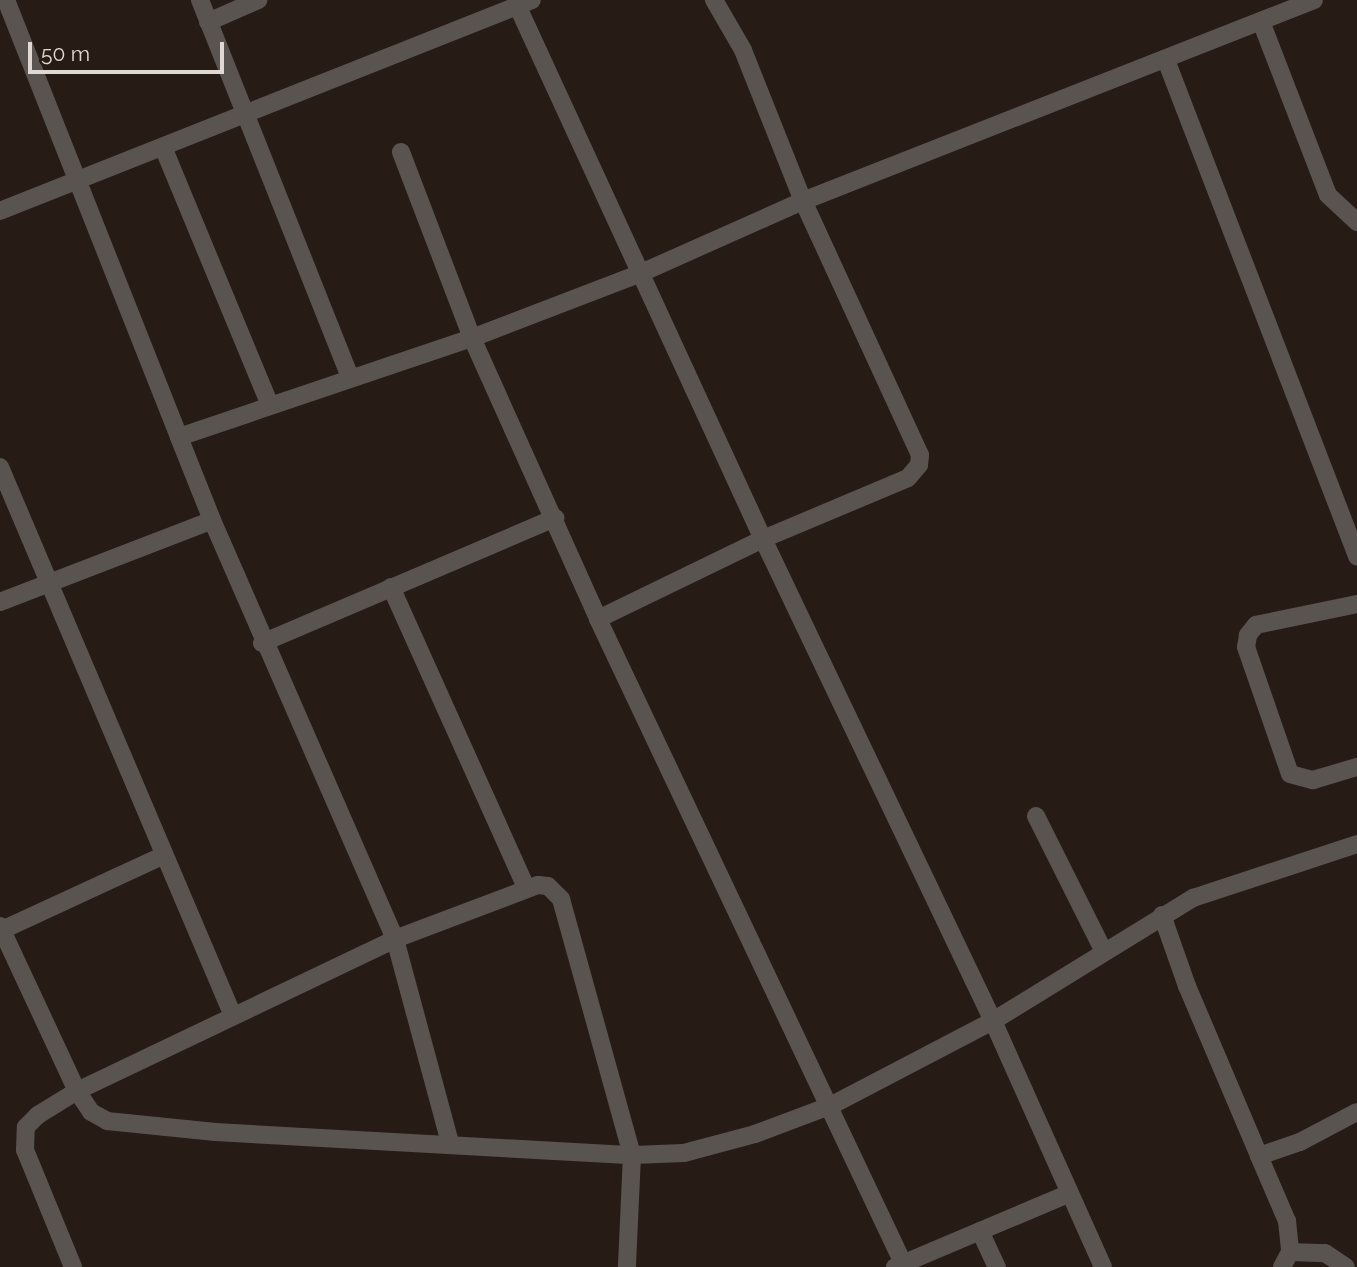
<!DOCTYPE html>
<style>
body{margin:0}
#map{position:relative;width:1357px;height:1267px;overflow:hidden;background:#271c15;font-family:Raleway,sans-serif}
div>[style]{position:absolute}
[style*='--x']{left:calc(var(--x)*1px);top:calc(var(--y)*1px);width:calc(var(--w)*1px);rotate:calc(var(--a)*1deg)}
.minor>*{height:18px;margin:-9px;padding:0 9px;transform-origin:9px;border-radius:9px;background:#5a5450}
span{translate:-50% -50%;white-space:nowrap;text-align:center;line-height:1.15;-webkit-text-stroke:7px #271c15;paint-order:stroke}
.scale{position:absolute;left:28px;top:42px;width:196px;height:32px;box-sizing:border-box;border:4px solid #e0d8d3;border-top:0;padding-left:9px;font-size:21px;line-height:24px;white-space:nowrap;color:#e0d8d3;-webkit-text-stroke:5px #271c15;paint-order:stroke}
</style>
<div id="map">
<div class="minor">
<i style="--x:6;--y:0;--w:470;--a:68.4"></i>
<i style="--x:200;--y:0;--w:405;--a:68.3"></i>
<i style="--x:517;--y:5;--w:588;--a:65.27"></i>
<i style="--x:763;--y:539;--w:534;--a:64.49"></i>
<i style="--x:993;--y:1021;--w:269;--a:65.9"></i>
<i style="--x:208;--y:22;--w:55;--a:-23.7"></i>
<i style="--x:1262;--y:24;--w:183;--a:68.9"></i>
<i style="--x:1328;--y:195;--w:40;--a:43"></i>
<i style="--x:1166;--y:60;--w:532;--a:68.94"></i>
<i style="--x:163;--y:147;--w:279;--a:67.5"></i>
<i style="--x:401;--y:152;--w:199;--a:69.1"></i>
<i style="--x:472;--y:338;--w:308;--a:65.8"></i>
<i style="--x:598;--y:619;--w:713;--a:64.66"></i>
<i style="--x:0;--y:211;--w:572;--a:-21.63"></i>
<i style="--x:0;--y:467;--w:596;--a:67"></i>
<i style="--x:212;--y:520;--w:457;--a:66.4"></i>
<i style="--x:395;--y:939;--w:211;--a:74.9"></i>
<i style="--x:391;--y:587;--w:330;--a:65.8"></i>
<i style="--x:0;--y:602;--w:227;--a:-21.1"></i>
<i style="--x:212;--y:520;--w:89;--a:-111.7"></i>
<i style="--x:179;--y:437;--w:309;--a:-18.7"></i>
<i style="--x:472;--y:338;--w:181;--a:-21"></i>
<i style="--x:641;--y:273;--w:177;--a:-24"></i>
<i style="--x:803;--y:201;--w:549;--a:-21.47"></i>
<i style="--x:1357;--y:604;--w:103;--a:168.3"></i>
<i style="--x:1256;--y:625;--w:13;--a:129"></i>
<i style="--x:1248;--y:635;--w:12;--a:99"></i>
<i style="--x:1246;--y:647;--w:134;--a:70.9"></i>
<i style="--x:1290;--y:774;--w:24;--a:15"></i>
<i style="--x:1313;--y:780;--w:46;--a:-16.5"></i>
<i style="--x:598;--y:619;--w:183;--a:-25.9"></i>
<i style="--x:763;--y:539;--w:157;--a:-22.8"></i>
<i style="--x:908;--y:478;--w:17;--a:-50"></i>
<i style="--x:919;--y:465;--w:10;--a:-84"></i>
<i style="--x:920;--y:455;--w:280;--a:-114.7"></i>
<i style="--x:803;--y:201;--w:162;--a:-111.7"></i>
<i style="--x:743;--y:50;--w:58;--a:-120.1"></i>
<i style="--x:262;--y:643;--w:319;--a:-23.1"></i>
<i style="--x:1036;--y:816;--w:152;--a:63.4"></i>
<i style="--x:1162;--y:915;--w:75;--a:70.6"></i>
<i style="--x:1187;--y:986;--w:185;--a:67"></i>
<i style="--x:1259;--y:1156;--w:43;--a:-18.9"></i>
<i style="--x:1300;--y:1142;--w:64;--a:-27.8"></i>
<i style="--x:0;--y:926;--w:182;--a:65"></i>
<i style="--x:77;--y:1091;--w:25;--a:56"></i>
<i style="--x:91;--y:1112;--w:18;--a:29"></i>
<i style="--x:107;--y:1121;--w:109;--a:5.8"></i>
<i style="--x:215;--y:1132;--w:418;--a:3.2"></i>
<i style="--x:632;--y:1155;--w:52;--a:-2.2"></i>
<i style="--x:684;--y:1153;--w:73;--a:-15"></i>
<i style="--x:755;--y:1134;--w:82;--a:-20.6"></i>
<i style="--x:832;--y:1105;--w:182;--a:-27.6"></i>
<i style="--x:993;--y:1021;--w:235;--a:-31.6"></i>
<i style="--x:1193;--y:898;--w:173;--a:-18.2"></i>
<i style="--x:0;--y:931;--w:179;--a:-24.8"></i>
<i style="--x:1259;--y:1156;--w:71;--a:66.7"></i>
<i style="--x:1287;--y:1221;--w:31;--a:84"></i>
<i style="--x:1290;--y:1252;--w:17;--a:118"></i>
<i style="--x:980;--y:1231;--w:40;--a:65"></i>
<i style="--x:1290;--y:1252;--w:35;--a:2"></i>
<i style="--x:1325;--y:1253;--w:25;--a:34"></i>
<i style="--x:73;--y:1267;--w:126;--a:-112.3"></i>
<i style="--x:25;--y:1150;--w:23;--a:-88"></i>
<i style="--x:26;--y:1127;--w:17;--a:-45"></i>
<i style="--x:38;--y:1115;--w:46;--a:-31.6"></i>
<i style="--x:77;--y:1091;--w:352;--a:-25.5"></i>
<i style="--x:395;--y:939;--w:153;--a:-20.7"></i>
<i style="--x:538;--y:885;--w:10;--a:6"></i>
<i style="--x:548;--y:886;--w:18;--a:45"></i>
<i style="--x:561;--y:899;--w:266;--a:74.5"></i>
<i style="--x:632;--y:1155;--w:112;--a:92.6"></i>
<i style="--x:895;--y:1267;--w:188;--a:-22.9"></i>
</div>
<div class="scale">50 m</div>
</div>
